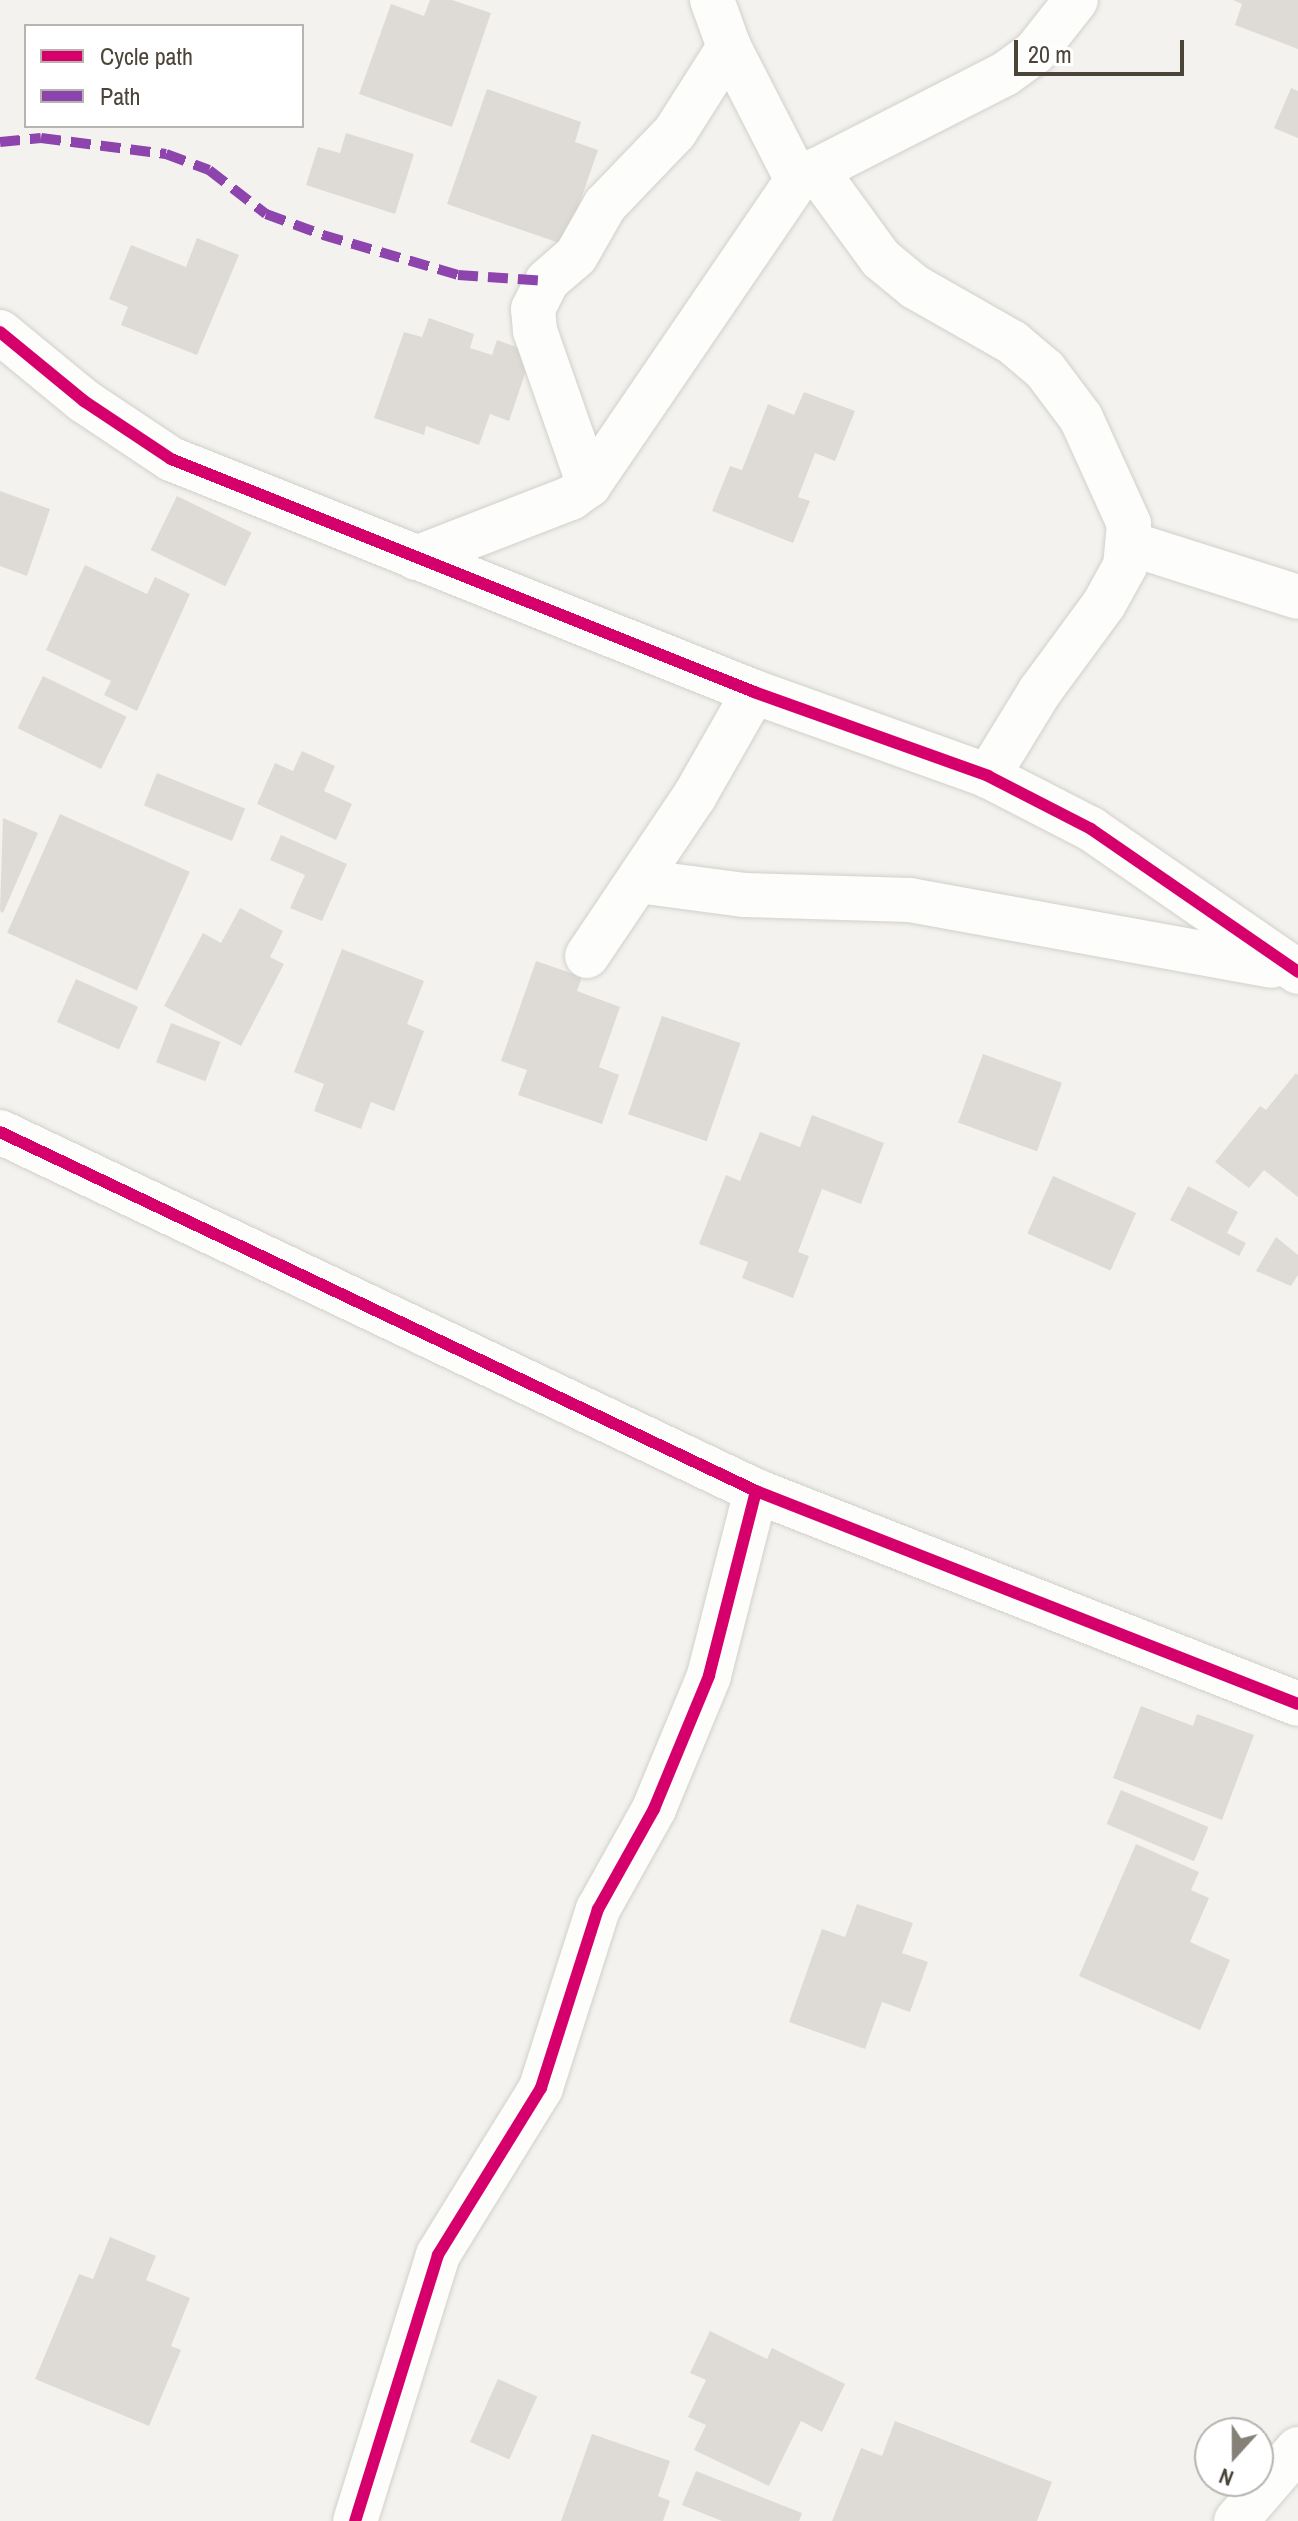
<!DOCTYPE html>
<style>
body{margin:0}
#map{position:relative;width:1298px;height:2521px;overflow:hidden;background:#f4f2ee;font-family:"Archivo Narrow",sans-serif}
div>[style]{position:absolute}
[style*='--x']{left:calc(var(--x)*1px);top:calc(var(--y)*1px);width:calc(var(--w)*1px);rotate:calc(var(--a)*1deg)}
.building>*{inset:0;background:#dedbd6;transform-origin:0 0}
.roads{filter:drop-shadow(0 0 2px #d2d0cb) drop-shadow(0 0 2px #d2d0cb)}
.street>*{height:44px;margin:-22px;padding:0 22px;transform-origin:22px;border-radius:22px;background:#fdfdfc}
.quiet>*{height:10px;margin-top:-5px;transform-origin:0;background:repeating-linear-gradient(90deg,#8e44ad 0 20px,transparent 0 30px)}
.cycleway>*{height:12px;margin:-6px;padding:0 6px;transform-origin:6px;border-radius:6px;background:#d6006c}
span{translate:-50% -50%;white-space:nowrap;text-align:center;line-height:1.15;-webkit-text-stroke:7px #fff;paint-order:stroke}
.legend{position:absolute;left:24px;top:24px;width:280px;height:104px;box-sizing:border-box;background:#fff;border:2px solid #b7b4b0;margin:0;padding:10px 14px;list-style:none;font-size:24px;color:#4b4439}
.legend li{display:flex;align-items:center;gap:16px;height:40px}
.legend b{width:40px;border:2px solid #b7b4b0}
.north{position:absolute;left:1194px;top:2417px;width:80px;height:80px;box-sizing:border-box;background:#fff;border:2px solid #b7b4b0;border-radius:50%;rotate:201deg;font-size:22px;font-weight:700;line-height:32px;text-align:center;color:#4b4439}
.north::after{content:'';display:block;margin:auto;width:28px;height:36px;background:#868178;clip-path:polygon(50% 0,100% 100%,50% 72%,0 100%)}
.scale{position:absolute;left:1014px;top:40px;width:170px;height:36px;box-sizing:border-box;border:4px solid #4b4439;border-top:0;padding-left:10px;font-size:24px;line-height:28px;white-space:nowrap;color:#4b4439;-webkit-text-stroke:6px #fff;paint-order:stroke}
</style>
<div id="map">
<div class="building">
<i style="clip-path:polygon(430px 0,452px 0,491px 13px,452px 127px,359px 94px,391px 4px,424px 16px)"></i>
<i style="clip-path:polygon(1233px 0,1298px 0,1298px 49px,1235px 25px,1242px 4px)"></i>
<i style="clip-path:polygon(1291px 88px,1298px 91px,1298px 138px,1274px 128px)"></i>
<i style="clip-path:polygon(487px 89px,581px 122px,575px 142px,598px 150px,565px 245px,447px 204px)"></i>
<i style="clip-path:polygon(346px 133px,414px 154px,395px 214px,306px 185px,318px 147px,340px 153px)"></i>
<i style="clip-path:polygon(197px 238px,239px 255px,197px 355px,121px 325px,128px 307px,109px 299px,131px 245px,186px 267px)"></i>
<i style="clip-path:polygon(429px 318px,474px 334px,470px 348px,492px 355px,497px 340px,532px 353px,509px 421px,490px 414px,479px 445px,426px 426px,424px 435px,374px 418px,404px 332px,422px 337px)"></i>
<i style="clip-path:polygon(804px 392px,855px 411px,835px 461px,815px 453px,798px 497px,810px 501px,793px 543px,712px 511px,730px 466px,742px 470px,768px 404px,794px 415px)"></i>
<i style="clip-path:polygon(0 491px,50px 509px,27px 576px,0 566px)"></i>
<i style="left:177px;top:496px;width:83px;height:60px;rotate:26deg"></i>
<i style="clip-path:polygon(85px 565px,147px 594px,155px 577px,190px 594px,137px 711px,104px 695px,111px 681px,46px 650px)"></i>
<i style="left:43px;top:676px;width:93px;height:58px;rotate:26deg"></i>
<i style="clip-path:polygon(302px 751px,335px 766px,324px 791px,352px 804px,336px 840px,257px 804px,275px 763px,293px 771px)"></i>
<i style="left:157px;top:773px;width:95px;height:35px;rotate:22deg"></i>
<i style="left:60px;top:814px;width:142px;height:130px;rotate:24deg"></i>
<i style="clip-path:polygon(3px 818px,38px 833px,3px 913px,0 911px)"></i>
<i style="clip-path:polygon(281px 835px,347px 864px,322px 921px,290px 908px,305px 875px,270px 860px)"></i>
<i style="clip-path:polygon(240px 908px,283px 931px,270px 957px,284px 964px,241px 1046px,164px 1006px,203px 933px,221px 943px)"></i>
<i style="clip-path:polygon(342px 949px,424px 981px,407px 1024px,424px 1031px,394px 1111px,371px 1102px,361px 1129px,314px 1111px,324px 1084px,294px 1072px)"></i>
<i style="clip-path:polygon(536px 961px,582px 977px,577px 991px,620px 1007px,599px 1067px,619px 1075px,602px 1124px,518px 1095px,527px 1070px,501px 1061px)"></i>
<i style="left:76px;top:979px;width:68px;height:47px;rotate:24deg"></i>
<i style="left:662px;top:1016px;width:83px;height:104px;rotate:19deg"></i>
<i style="left:171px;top:1023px;width:53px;height:42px;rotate:21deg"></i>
<i style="left:983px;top:1054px;width:84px;height:73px;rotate:20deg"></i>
<i style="clip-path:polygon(1296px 1073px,1298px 1075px,1298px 1197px,1264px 1170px,1249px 1188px,1215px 1162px,1260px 1106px,1266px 1110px)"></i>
<i style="clip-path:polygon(812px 1115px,884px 1143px,861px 1204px,822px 1189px,798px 1252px,809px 1256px,793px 1298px,742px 1278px,748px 1262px,699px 1244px,726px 1175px,740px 1181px,760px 1132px,800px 1147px)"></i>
<i style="left:1053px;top:1176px;width:91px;height:63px;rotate:24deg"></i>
<i style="clip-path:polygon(1188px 1186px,1238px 1212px,1227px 1233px,1246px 1243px,1239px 1256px,1170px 1220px)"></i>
<i style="clip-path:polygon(1276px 1237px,1298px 1255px,1298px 1275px,1291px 1286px,1256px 1271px)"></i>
<i style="clip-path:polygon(1141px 1706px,1193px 1726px,1197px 1714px,1254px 1735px,1222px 1820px,1113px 1778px)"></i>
<i style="left:1121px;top:1790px;width:95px;height:37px;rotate:23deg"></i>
<i style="clip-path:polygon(1136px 1844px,1199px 1872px,1191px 1890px,1209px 1898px,1190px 1942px,1230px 1960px,1200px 2030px,1079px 1976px)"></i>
<i style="clip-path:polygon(857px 1904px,913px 1923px,902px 1953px,928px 1962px,910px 2012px,882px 2002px,865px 2049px,789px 2022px,822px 1929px,845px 1937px)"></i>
<i style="clip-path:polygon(110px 2237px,156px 2256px,146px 2280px,190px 2298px,171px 2346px,181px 2350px,149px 2426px,35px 2379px,79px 2274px,93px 2279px)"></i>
<i style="clip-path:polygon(710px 2331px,767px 2359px,772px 2348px,845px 2384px,822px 2432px,801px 2421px,769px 2486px,694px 2450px,706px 2425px,688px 2417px,706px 2380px,690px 2373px)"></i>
<i style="left:498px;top:2379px;width:43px;height:69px;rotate:24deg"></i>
<i style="clip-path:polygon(895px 2421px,1052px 2482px,1037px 2521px,832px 2521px,861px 2448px,882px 2456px)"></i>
<i style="clip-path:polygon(592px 2434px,670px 2461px,658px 2496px,670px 2501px,663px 2521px,561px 2521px)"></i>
<i style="clip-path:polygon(696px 2471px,802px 2513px,799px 2521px,722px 2521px,682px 2505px)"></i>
</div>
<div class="roads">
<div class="street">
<i style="--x:712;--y:0;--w:50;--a:70.1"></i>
<i style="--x:729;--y:47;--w:149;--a:62.9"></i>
<i style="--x:816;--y:170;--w:110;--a:53.9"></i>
<i style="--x:881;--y:259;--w:44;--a:39.5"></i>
<i style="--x:915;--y:287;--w:112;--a:29.6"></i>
<i style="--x:1012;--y:342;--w:43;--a:40.3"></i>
<i style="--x:1045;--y:370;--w:60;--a:53.1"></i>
<i style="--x:1081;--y:418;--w:116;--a:65.6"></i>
<i style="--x:1129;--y:524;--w:42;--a:95.4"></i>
<i style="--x:1125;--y:566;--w:43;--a:118.9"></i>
<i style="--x:1104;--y:604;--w:108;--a:126.3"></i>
<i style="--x:1040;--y:691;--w:100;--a:121.5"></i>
<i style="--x:0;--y:332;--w:109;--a:39.4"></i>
<i style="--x:84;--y:401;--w:105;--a:33.7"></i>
<i style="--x:171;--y:459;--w:628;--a:21.78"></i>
<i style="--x:754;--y:692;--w:249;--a:19.7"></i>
<i style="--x:988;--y:776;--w:116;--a:27.2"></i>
<i style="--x:1091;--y:829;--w:252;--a:34.6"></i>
<i style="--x:589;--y:485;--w:163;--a:-109.3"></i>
<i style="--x:535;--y:331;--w:22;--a:-95"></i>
<i style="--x:533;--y:309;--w:31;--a:-63"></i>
<i style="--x:547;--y:281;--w:38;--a:-41"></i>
<i style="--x:576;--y:256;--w:59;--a:-60.4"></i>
<i style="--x:605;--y:205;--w:101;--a:-46.2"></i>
<i style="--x:675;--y:132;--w:101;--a:-57.6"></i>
<i style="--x:1128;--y:543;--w:178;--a:17.6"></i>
<i style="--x:416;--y:558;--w:166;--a:-21.2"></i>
<i style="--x:571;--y:498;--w:22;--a:-36"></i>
<i style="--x:589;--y:485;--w:369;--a:-55.7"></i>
<i style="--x:797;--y:180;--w:233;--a:-27"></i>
<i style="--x:1005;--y:74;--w:37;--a:-36"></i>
<i style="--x:1035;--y:52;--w:66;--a:-51.7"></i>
<i style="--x:638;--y:881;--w:108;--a:7.5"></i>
<i style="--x:745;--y:895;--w:165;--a:1.7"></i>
<i style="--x:910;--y:900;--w:368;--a:10.3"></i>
<i style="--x:587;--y:956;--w:192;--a:-56.1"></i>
<i style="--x:694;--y:797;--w:121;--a:-60.3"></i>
<i style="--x:0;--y:1132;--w:837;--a:25.4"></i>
<i style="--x:756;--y:1491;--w:191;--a:104.3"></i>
<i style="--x:709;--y:1676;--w:144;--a:112.5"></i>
<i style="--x:654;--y:1809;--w:115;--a:119.2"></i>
<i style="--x:598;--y:1909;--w:188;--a:107.7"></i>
<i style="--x:541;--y:2088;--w:196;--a:121.7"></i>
<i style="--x:438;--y:2255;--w:279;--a:107.3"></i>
<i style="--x:756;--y:1491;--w:582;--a:21.45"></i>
<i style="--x:1236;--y:2521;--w:95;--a:-49.3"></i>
</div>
</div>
<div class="quiet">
<i style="--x:0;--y:142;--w:41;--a:-5.6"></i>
<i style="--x:41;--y:138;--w:126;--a:7.3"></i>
<i style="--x:166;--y:154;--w:46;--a:20.4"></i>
<i style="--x:209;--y:170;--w:72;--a:37.7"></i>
<i style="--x:266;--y:214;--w:61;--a:20.2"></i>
<i style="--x:323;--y:235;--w:141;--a:16.5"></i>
<i style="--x:458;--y:275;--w:89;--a:3.9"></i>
</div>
<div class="cycleway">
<i style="--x:0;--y:332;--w:109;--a:39.4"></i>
<i style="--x:84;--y:401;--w:105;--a:33.7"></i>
<i style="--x:171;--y:459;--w:628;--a:21.78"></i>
<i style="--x:754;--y:692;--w:249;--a:19.7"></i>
<i style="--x:988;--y:776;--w:116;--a:27.2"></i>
<i style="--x:1091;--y:829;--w:252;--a:34.6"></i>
<i style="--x:0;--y:1132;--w:837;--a:25.4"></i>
<i style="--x:756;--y:1491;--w:191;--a:104.3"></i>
<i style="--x:709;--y:1676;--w:144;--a:112.5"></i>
<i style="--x:654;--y:1809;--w:115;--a:119.2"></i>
<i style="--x:598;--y:1909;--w:188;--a:107.7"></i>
<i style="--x:541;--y:2088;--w:196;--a:121.7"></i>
<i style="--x:438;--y:2255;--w:279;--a:107.3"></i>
<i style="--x:756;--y:1491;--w:582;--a:21.45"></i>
</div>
<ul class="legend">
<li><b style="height:10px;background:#d6006c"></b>Cycle path</li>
<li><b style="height:10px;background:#8e44ad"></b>Path</li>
</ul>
<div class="north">N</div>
<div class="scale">20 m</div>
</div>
